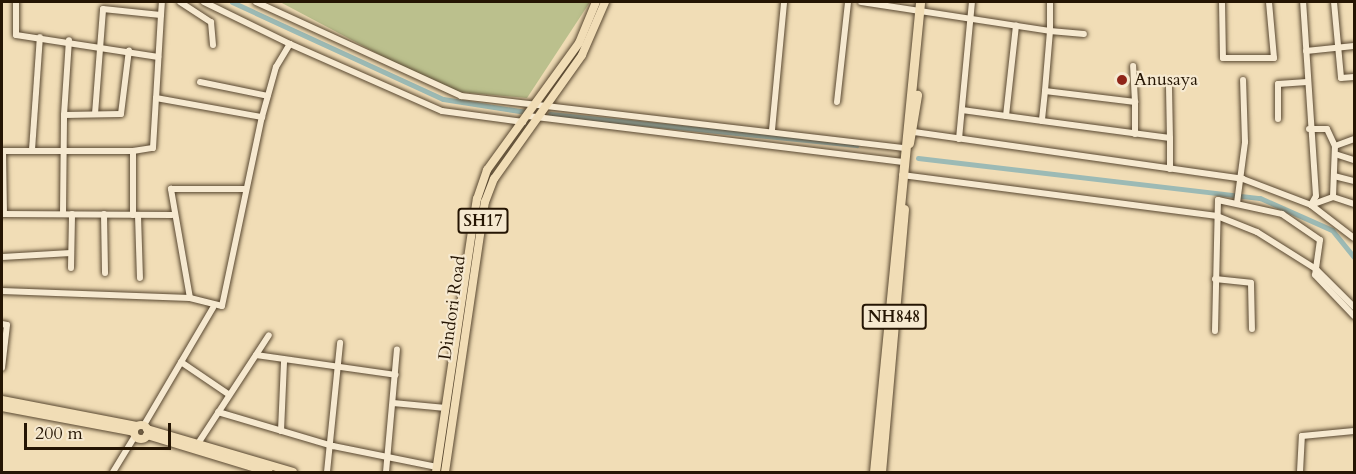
<!DOCTYPE html>
<style>
body{margin:0}
#map{position:relative;width:1356px;height:474px;overflow:hidden;background:#f1ddb6;font-family:Cardo,serif}
div>[style]{position:absolute}
[style*='--x']{left:calc(var(--x)*1px);top:calc(var(--y)*1px);width:calc(var(--w)*1px);rotate:calc(var(--a)*1deg)}
.green>*{inset:0;background:#bbc08d}
.canal>*{height:5px;margin:-2.5px;padding:0 2.5px;transform-origin:2.5px;border-radius:2.5px;background:#9cbab5}
.roads{filter:drop-shadow(0 0 2px #584730) drop-shadow(0 0 2px #584730)}
.minor>*{height:6px;margin:-3px;padding:0 3px;transform-origin:3px;border-radius:3px;background:#f6e9d0}
.major>*{height:8px;margin:-4px;padding:0 4px;transform-origin:4px;border-radius:4px;background:#f1ddb6}
.major>.ring{margin:-4px;padding:0;box-sizing:content-box;background:none;border:8px solid #f1ddb6;border-radius:50%}
.highway>*{height:9px;margin:-4.5px;padding:0 4.5px;transform-origin:4.5px;border-radius:4.5px;background:#f1ddb6}
.dots>*{width:16px;height:16px;translate:-50% -50%;box-sizing:border-box;border:3px solid #f6e9d0;border-radius:50%}
span{translate:-50% -50%;white-space:nowrap;text-align:center;line-height:1.15;-webkit-text-stroke:4.5px #f6e9d0;paint-order:stroke}
.shield-label span{padding:2px 4px;background:#f6e9d0;border:2px solid;border-radius:4px;-webkit-text-stroke-width:0}
.shield-label{font-size:16px;color:#251503;font-weight:700}
.poi-label{font-size:18px;color:#251503}
.left{translate:0 -50%;text-align:left}
.street-label{font-size:18px;color:#251503}
.frame{position:absolute;inset:0;border:3px solid #251503;pointer-events:none}
.scale{position:absolute;left:24px;top:423px;width:147px;height:27px;box-sizing:border-box;border:3px solid #251503;border-top:0;padding-left:8px;font-size:18px;line-height:21px;white-space:nowrap;color:#251503;-webkit-text-stroke:4px #f6e9d0;paint-order:stroke}
</style>
<div id="map">
<div class="green">
<i style="clip-path:polygon(280px 2px,590px 2px,527px 98px,459px 92px,431px 82px)"></i>
</div>
<div class="canal">
<i style="--x:232;--y:2;--w:232;--a:24.7"></i>
<i style="--x:443;--y:99;--w:84;--a:8.9"></i>
<i style="--x:550;--y:114;--w:308;--a:5.8"></i>
<i style="--x:918;--y:158;--w:344;--a:6.7"></i>
<i style="--x:1260;--y:198;--w:79;--a:24"></i>
<i style="--x:1332;--y:230;--w:35;--a:51"></i>
</div>
<div class="roads">
<div class="minor">
<i style="--x:16;--y:2;--w:33;--a:90"></i>
<i style="--x:16;--y:35;--w:144;--a:8.8"></i>
<i style="--x:180;--y:2;--w:37;--a:33"></i>
<i style="--x:211;--y:22;--w:23;--a:85"></i>
<i style="--x:204;--y:2;--w:96;--a:26"></i>
<i style="--x:256;--y:2;--w:226;--a:24.6"></i>
<i style="--x:461;--y:96;--w:449;--a:6.7"></i>
<i style="--x:861;--y:2;--w:191;--a:8.7"></i>
<i style="--x:1050;--y:31;--w:60;--a:94.8"></i>
<i style="--x:1045;--y:91;--w:91;--a:7"></i>
<i style="--x:1135;--y:102;--w:36;--a:-93"></i>
<i style="--x:1050;--y:2;--w:29;--a:90"></i>
<i style="--x:1050;--y:31;--w:34;--a:5"></i>
<i style="--x:1222;--y:2;--w:56;--a:89"></i>
<i style="--x:1223;--y:58;--w:51;--a:0"></i>
<i style="--x:1274;--y:58;--w:56;--a:-95.1"></i>
<i style="--x:1334;--y:2;--w:76;--a:84.7"></i>
<i style="--x:1341;--y:78;--w:13;--a:-4"></i>
<i style="--x:161;--y:15;--w:13;--a:-86"></i>
<i style="--x:1306;--y:51;--w:48;--a:-5.9"></i>
<i style="--x:200;--y:82;--w:69;--a:11.6"></i>
<i style="--x:1169;--y:87;--w:51;--a:88.9"></i>
<i style="--x:1045;--y:91;--w:30;--a:96"></i>
<i style="--x:1042;--y:121;--w:129;--a:7.6"></i>
<i style="--x:1170;--y:138;--w:31;--a:90"></i>
<i style="--x:837;--y:102;--w:101;--a:-83.7"></i>
<i style="--x:962;--y:110;--w:81;--a:7.8"></i>
<i style="--x:95;--y:114;--w:105;--a:-85.6"></i>
<i style="--x:103;--y:9;--w:58;--a:5.9"></i>
<i style="--x:161;--y:15;--w:83;--a:93.4"></i>
<i style="--x:156;--y:98;--w:108;--a:10.2"></i>
<i style="--x:64;--y:115;--w:75;--a:-86.2"></i>
<i style="--x:528;--y:116;--w:378;--a:7"></i>
<i style="--x:1006;--y:116;--w:91;--a:-83.7"></i>
<i style="--x:1278;--y:119;--w:35;--a:-90"></i>
<i style="--x:1278;--y:84;--w:29;--a:-4"></i>
<i style="--x:1309;--y:129;--w:18;--a:0"></i>
<i style="--x:1327;--y:129;--w:19;--a:65"></i>
<i style="--x:772;--y:130;--w:129;--a:-84.6"></i>
<i style="--x:907;--y:131;--w:339;--a:8.1"></i>
<i style="--x:1243;--y:179;--w:73;--a:20.9"></i>
<i style="--x:1311;--y:205;--w:10;--a:-61"></i>
<i style="--x:1316;--y:196;--w:194;--a:-93.8"></i>
<i style="--x:1135;--y:134;--w:32;--a:-90"></i>
<i style="--x:959;--y:139;--w:138;--a:-84.6"></i>
<i style="--x:32;--y:150;--w:113;--a:-86"></i>
<i style="--x:2;--y:151;--w:131;--a:0"></i>
<i style="--x:133;--y:151;--w:64;--a:90"></i>
<i style="--x:3;--y:151;--w:63;--a:89.1"></i>
<i style="--x:133;--y:151;--w:20;--a:-9"></i>
<i style="--x:153;--y:148;--w:50;--a:-86.6"></i>
<i style="--x:1335;--y:154;--w:20;--a:18"></i>
<i style="--x:902;--y:175;--w:318;--a:7.4"></i>
<i style="--x:1217;--y:216;--w:43;--a:21.8"></i>
<i style="--x:1257;--y:232;--w:70;--a:32.1"></i>
<i style="--x:1316;--y:269;--w:54;--a:45"></i>
<i style="--x:1334;--y:176;--w:21;--a:14"></i>
<i style="--x:1333;--y:197;--w:22;--a:18"></i>
<i style="--x:1237;--y:203;--w:62;--a:-82.5"></i>
<i style="--x:1245;--y:142;--w:62;--a:-91.8"></i>
<i style="--x:1311;--y:205;--w:23;--a:-20"></i>
<i style="--x:1333;--y:197;--w:51;--a:-87.8"></i>
<i style="--x:1335;--y:146;--w:20;--a:-20"></i>
<i style="--x:1311;--y:205;--w:54;--a:37.5"></i>
<i style="--x:2;--y:214;--w:170;--a:0.3"></i>
<i style="--x:63;--y:214;--w:99;--a:-89.4"></i>
<i style="--x:64;--y:115;--w:57;--a:-1"></i>
<i style="--x:121;--y:114;--w:64;--a:-82.9"></i>
<i style="--x:104;--y:214;--w:59;--a:89"></i>
<i style="--x:138;--y:215;--w:63;--a:88.2"></i>
<i style="--x:2;--y:257;--w:69;--a:-3.3"></i>
<i style="--x:71;--y:268;--w:54;--a:-88.9"></i>
<i style="--x:1215;--y:279;--w:36;--a:6"></i>
<i style="--x:1251;--y:283;--w:46;--a:88.8"></i>
<i style="--x:2;--y:291;--w:188;--a:2.1"></i>
<i style="--x:190;--y:298;--w:33;--a:14"></i>
<i style="--x:222;--y:306;--w:193;--a:-78.1"></i>
<i style="--x:262;--y:117;--w:52;--a:-74.4"></i>
<i style="--x:276;--y:67;--w:27;--a:-59"></i>
<i style="--x:290;--y:44;--w:166;--a:23.8"></i>
<i style="--x:442;--y:111;--w:82;--a:7.7"></i>
<i style="--x:190;--y:298;--w:111;--a:-99.9"></i>
<i style="--x:171;--y:189;--w:74;--a:0"></i>
<i style="--x:2;--y:324;--w:5;--a:11"></i>
<i style="--x:7;--y:325;--w:43;--a:96.6"></i>
<i style="--x:1215;--y:331;--w:131;--a:-88.7"></i>
<i style="--x:1218;--y:200;--w:66;--a:12.3"></i>
<i style="--x:1282;--y:214;--w:46;--a:34.4"></i>
<i style="--x:1320;--y:240;--w:35;--a:98"></i>
<i style="--x:1315;--y:275;--w:57;--a:46.4"></i>
<i style="--x:256;--y:355;--w:141;--a:8.1"></i>
<i style="--x:181;--y:362;--w:57;--a:34.2"></i>
<i style="--x:393;--y:403;--w:53;--a:5.4"></i>
<i style="--x:218;--y:412;--w:120;--a:16.5"></i>
<i style="--x:333;--y:446;--w:106;--a:11.4"></i>
<i style="--x:144;--y:425;--w:136;--a:-59.5"></i>
<i style="--x:281;--y:431;--w:70;--a:-87.5"></i>
<i style="--x:197;--y:445;--w:131;--a:-56.8"></i>
<i style="--x:113;--y:472;--w:42;--a:-58.6"></i>
<i style="--x:327;--y:472;--w:130;--a:-84.2"></i>
<i style="--x:386;--y:472;--w:123;--a:-84.9"></i>
<i style="--x:1300;--y:472;--w:36;--a:-87"></i>
<i style="--x:1302;--y:436;--w:52;--a:-5.5"></i>
</div>
<div class="major">
<i style="--x:2;--y:400;--w:137;--a:10.9"></i>
<i style="--x:2;--y:407;--w:134;--a:10.7"></i>
<i class="ring" style="left:134px;top:425px;width:6px;height:6px"></i>
<i style="--x:147;--y:429;--w:152;--a:16.4"></i>
<i style="--x:147;--y:435;--w:127;--a:16.9"></i>
<i style="--x:436;--y:472;--w:276;--a:-81.5"></i>
<i style="--x:477;--y:199;--w:31;--a:-71"></i>
<i style="--x:487;--y:170;--w:157;--a:-54.1"></i>
<i style="--x:579;--y:43;--w:44;--a:-67.5"></i>
<i style="--x:445;--y:472;--w:273;--a:-81.6"></i>
<i style="--x:485;--y:202;--w:25;--a:-69"></i>
<i style="--x:494;--y:179;--w:152;--a:-54.6"></i>
<i style="--x:582;--y:55;--w:58;--a:-66.5"></i>
</div>
<div class="highway">
<i style="--x:909;--y:143;--w:49;--a:-80.5"></i>
<i style="--x:874;--y:472;--w:472;--a:-84.4"></i>
<i style="--x:881;--y:472;--w:264;--a:-85"></i>
</div>
</div>
<div class="dots">
<i style="left:1122px;top:80px;background:#8f2418"></i>
</div>
<div class="shield-label">
<span style="left:483px;top:221px">SH17</span>
<span style="left:894px;top:317px">NH848</span>
</div>
<div class="poi-label">
<span class="left" style="left:1134px;top:80px">Anusaya</span>
</div>
<div class="street-label">
<span style="left:453px;top:308px;rotate:-82deg">Dindori Road</span>
</div>
<div class="frame"></div>
<div class="scale">200 m</div>
</div>
